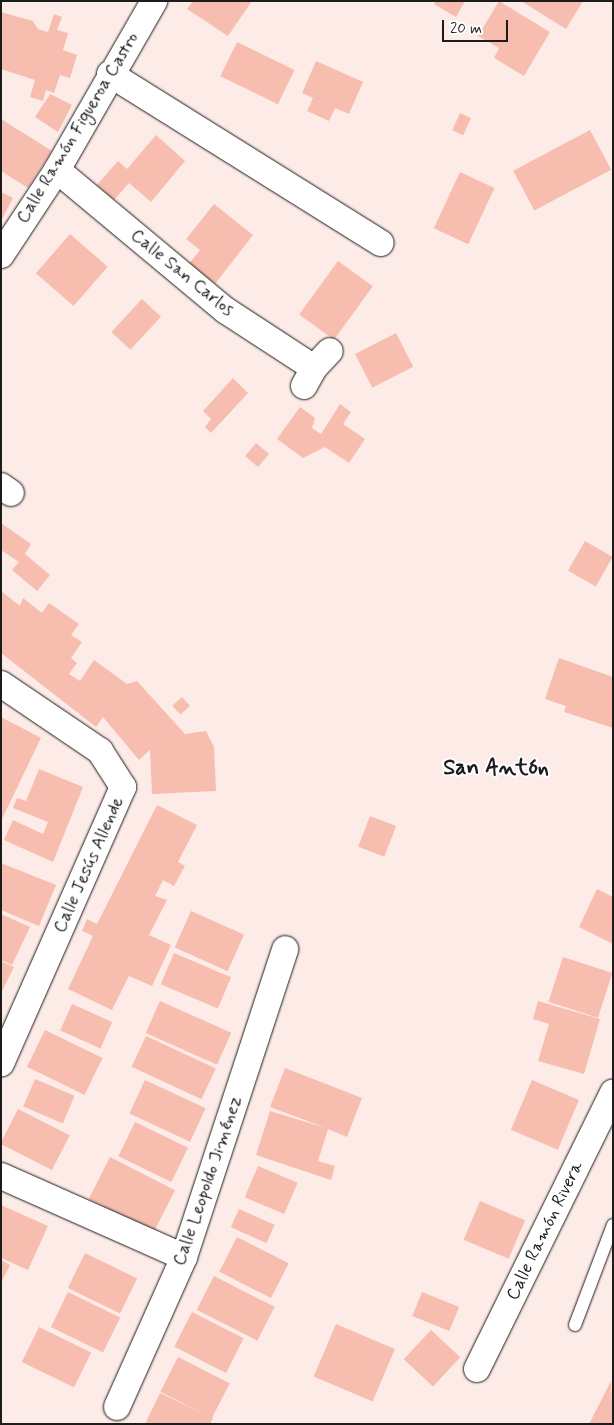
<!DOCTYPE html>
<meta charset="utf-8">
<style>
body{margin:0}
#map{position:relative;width:614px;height:1425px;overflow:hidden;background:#fdebe7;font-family:Mynerve,sans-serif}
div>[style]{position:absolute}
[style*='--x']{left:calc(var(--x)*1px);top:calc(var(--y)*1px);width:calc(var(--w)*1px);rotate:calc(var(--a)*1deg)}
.building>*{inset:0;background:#f7bdaf;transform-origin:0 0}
.roads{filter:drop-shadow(0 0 1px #1c1c1c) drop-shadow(0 0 1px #1c1c1c)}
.lane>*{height:12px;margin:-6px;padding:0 6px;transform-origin:6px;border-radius:6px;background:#fff}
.street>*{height:26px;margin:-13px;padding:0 13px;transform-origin:13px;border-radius:13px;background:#fff}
span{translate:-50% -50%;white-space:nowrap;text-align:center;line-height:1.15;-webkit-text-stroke:4px #fff;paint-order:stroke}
.street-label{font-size:18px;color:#1c1c1c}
.district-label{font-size:22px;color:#1c1c1c;font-weight:700}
.frame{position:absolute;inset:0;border:2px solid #1c1c1c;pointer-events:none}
.scale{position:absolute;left:442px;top:20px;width:66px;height:22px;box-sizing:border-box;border:2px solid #1c1c1c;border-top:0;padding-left:6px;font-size:15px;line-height:18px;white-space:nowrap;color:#1c1c1c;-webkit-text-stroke:4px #fff;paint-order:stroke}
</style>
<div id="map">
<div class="building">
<i style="clip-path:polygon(193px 1px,252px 1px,228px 36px,187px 9px)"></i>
<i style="clip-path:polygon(436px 1px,465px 1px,456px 17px,434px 4px)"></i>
<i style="clip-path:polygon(499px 1px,550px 32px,524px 76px,494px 58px,499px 48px,478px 36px)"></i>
<i style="clip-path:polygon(521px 1px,583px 1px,566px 29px)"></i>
<i style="clip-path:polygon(1px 12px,33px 21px,38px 29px,48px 32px,54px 14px,62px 17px,57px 30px,68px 33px,63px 50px,77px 55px,70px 78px,60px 75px,54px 93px,46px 90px,43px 101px,30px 97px,35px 80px,1px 69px)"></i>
<i style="left:237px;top:42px;width:64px;height:38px;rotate:26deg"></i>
<i style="clip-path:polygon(316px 61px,363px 82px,349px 114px,335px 108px,329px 121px,307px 111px,313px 98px,302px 93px)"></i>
<i style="clip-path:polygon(50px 94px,72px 105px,58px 132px,35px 117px)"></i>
<i style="left:460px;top:113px;width:12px;height:19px;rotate:24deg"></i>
<i style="clip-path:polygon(1px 119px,52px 151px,28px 188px,1px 171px)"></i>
<i style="left:590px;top:130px;width:45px;height:87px;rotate:62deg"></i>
<i style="clip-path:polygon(156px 135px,185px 161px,151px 202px,129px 183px,114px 200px,97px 185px,118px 161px,127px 169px)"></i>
<i style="left:460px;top:172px;width:38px;height:62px;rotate:25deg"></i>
<i style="clip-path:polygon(1px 192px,13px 198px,1px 221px)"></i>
<i style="clip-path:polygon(214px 204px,253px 235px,215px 284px,189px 264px,200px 250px,186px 239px)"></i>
<i style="left:70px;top:234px;width:50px;height:52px;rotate:41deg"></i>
<i style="left:338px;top:261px;width:43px;height:66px;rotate:36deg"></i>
<i style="left:142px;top:299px;width:26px;height:45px;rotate:43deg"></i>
<i style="left:396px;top:333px;width:38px;height:46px;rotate:63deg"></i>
<i style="clip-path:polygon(233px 378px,248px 393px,211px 433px,205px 427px,211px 419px,203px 411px)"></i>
<i style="clip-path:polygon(340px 404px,351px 412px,343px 424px,365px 439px,349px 463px,325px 447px,303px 458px,277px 439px,300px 407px,315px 418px,312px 428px,321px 434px)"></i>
<i style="left:256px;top:443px;width:17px;height:17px;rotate:40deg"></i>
<i style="clip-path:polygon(1px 523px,31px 544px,25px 554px,50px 575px,37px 591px,12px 570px,19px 562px,1px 550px)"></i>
<i style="left:585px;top:541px;width:32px;height:34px;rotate:30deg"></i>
<i style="clip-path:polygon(1px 591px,20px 606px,23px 598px,42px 613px,49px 603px,79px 624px,71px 635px,82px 642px,71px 658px,77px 663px,69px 674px,80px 681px,94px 660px,127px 684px,137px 681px,185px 734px,206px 731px,214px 747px,216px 791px,152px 794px,150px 750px,139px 760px,103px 717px,96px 727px,1px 653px)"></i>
<i style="clip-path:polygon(559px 658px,613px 677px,613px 728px,564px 712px,566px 706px,545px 699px)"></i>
<i style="left:182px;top:697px;width:12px;height:13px;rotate:48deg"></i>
<i style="clip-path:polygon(1px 717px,41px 738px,1px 821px)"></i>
<i style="clip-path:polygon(39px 769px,83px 787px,53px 862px,4px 840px,13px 820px,43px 834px,48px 822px,13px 808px,17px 798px,26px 801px)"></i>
<i style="clip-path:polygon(157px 805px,197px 825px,178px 862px,185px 866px,174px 886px,163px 880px,155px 896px,167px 900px,149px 935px,171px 945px,152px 986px,129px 976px,112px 1010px,68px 989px,93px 936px,82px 931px,87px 919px,97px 924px)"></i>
<i style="left:370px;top:816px;width:28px;height:33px;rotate:21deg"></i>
<i style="clip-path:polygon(1px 863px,56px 885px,39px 926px,1px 910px)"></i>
<i style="clip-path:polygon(597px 889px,613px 897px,613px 944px,579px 927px)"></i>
<i style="left:191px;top:911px;width:58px;height:40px;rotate:24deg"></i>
<i style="clip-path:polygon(1px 914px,30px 927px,12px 965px,1px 960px)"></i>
<i style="left:174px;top:953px;width:62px;height:34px;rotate:23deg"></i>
<i style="left:563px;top:957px;width:52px;height:47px;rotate:18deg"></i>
<i style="clip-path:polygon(1px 961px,14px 967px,1px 993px)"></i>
<i style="left:160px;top:1001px;width:78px;height:35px;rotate:24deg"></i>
<i style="clip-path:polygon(538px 1001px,600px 1019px,584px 1074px,538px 1061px,549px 1024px,533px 1019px)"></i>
<i style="left:72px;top:1004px;width:44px;height:29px;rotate:24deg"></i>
<i style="left:45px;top:1030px;width:64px;height:41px;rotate:26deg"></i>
<i style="left:146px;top:1036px;width:77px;height:34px;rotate:25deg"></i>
<i style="clip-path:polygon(285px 1068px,362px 1098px,347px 1137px,328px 1129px,318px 1161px,335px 1166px,331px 1180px,256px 1155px,270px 1111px,326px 1128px,270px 1107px)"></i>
<i style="left:35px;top:1079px;width:43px;height:30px;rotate:23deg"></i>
<i style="left:145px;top:1080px;width:67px;height:37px;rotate:25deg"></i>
<i style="left:532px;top:1080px;width:51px;height:54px;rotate:23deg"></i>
<i style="left:18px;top:1109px;width:58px;height:39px;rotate:27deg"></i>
<i style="left:135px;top:1122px;width:59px;height:38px;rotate:26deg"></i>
<i style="left:110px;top:1157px;width:73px;height:47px;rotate:27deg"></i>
<i style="left:258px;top:1166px;width:43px;height:34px;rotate:23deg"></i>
<i style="left:480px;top:1201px;width:49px;height:42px;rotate:23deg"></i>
<i style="clip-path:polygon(1px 1205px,48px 1226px,28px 1270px,1px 1258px)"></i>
<i style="left:239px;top:1209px;width:39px;height:20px;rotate:24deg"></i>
<i style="left:237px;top:1237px;width:58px;height:39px;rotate:27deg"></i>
<i style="left:85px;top:1253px;width:58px;height:39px;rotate:26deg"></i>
<i style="clip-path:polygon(1px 1260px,10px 1265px,1px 1283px)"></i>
<i style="left:214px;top:1276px;width:68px;height:38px;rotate:27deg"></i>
<i style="left:68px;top:1292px;width:58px;height:39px;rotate:26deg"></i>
<i style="left:422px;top:1292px;width:40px;height:26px;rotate:22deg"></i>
<i style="left:192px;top:1312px;width:58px;height:39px;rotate:27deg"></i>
<i style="left:336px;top:1324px;width:64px;height:57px;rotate:23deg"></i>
<i style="left:39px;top:1327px;width:58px;height:39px;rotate:26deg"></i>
<i style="left:431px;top:1330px;width:40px;height:40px;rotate:43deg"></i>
<i style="left:178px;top:1357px;width:58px;height:39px;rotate:27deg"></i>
<i style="clip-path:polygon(611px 1381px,613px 1424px,589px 1424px)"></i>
<i style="clip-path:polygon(160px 1393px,213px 1418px,210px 1424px,145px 1424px)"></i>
</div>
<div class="roads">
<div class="lane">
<i style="--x:575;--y:1325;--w:107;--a:-69.2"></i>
</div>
<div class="street">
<i style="--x:110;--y:74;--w:319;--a:32"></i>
<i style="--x:57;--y:170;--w:219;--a:39.8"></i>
<i style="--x:225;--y:310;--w:106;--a:33.1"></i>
<i style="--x:1;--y:255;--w:102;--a:-56.6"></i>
<i style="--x:57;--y:170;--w:195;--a:-60.1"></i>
<i style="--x:304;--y:386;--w:21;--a:-61"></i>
<i style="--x:314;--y:368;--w:23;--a:-47"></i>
<i style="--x:1;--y:486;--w:12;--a:35"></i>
<i style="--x:1;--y:684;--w:120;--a:34.1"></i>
<i style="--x:100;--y:751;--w:43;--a:57.4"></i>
<i style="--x:123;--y:787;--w:302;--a:113.8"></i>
<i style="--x:1;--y:1176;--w:200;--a:23.9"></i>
<i style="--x:477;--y:1369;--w:308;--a:-63.8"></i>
<i style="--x:117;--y:1407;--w:164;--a:-65.9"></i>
<i style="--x:184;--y:1257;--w:324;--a:-71.8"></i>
</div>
</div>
<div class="street-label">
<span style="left:78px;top:128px;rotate:-59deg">Calle Ramón Figueroa Castro</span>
<span style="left:182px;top:273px;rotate:39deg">Calle San Carlos</span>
<span style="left:89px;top:865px;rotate:-66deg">Calle Jesús Allende</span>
<span style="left:208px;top:1181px;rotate:-71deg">Calle Leopoldo Jiménez</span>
<span style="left:545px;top:1231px;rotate:-64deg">Calle Ramón Rivera</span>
</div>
<div class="district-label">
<span style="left:496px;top:769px">San Antón</span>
</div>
<div class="frame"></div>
<div class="scale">20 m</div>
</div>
